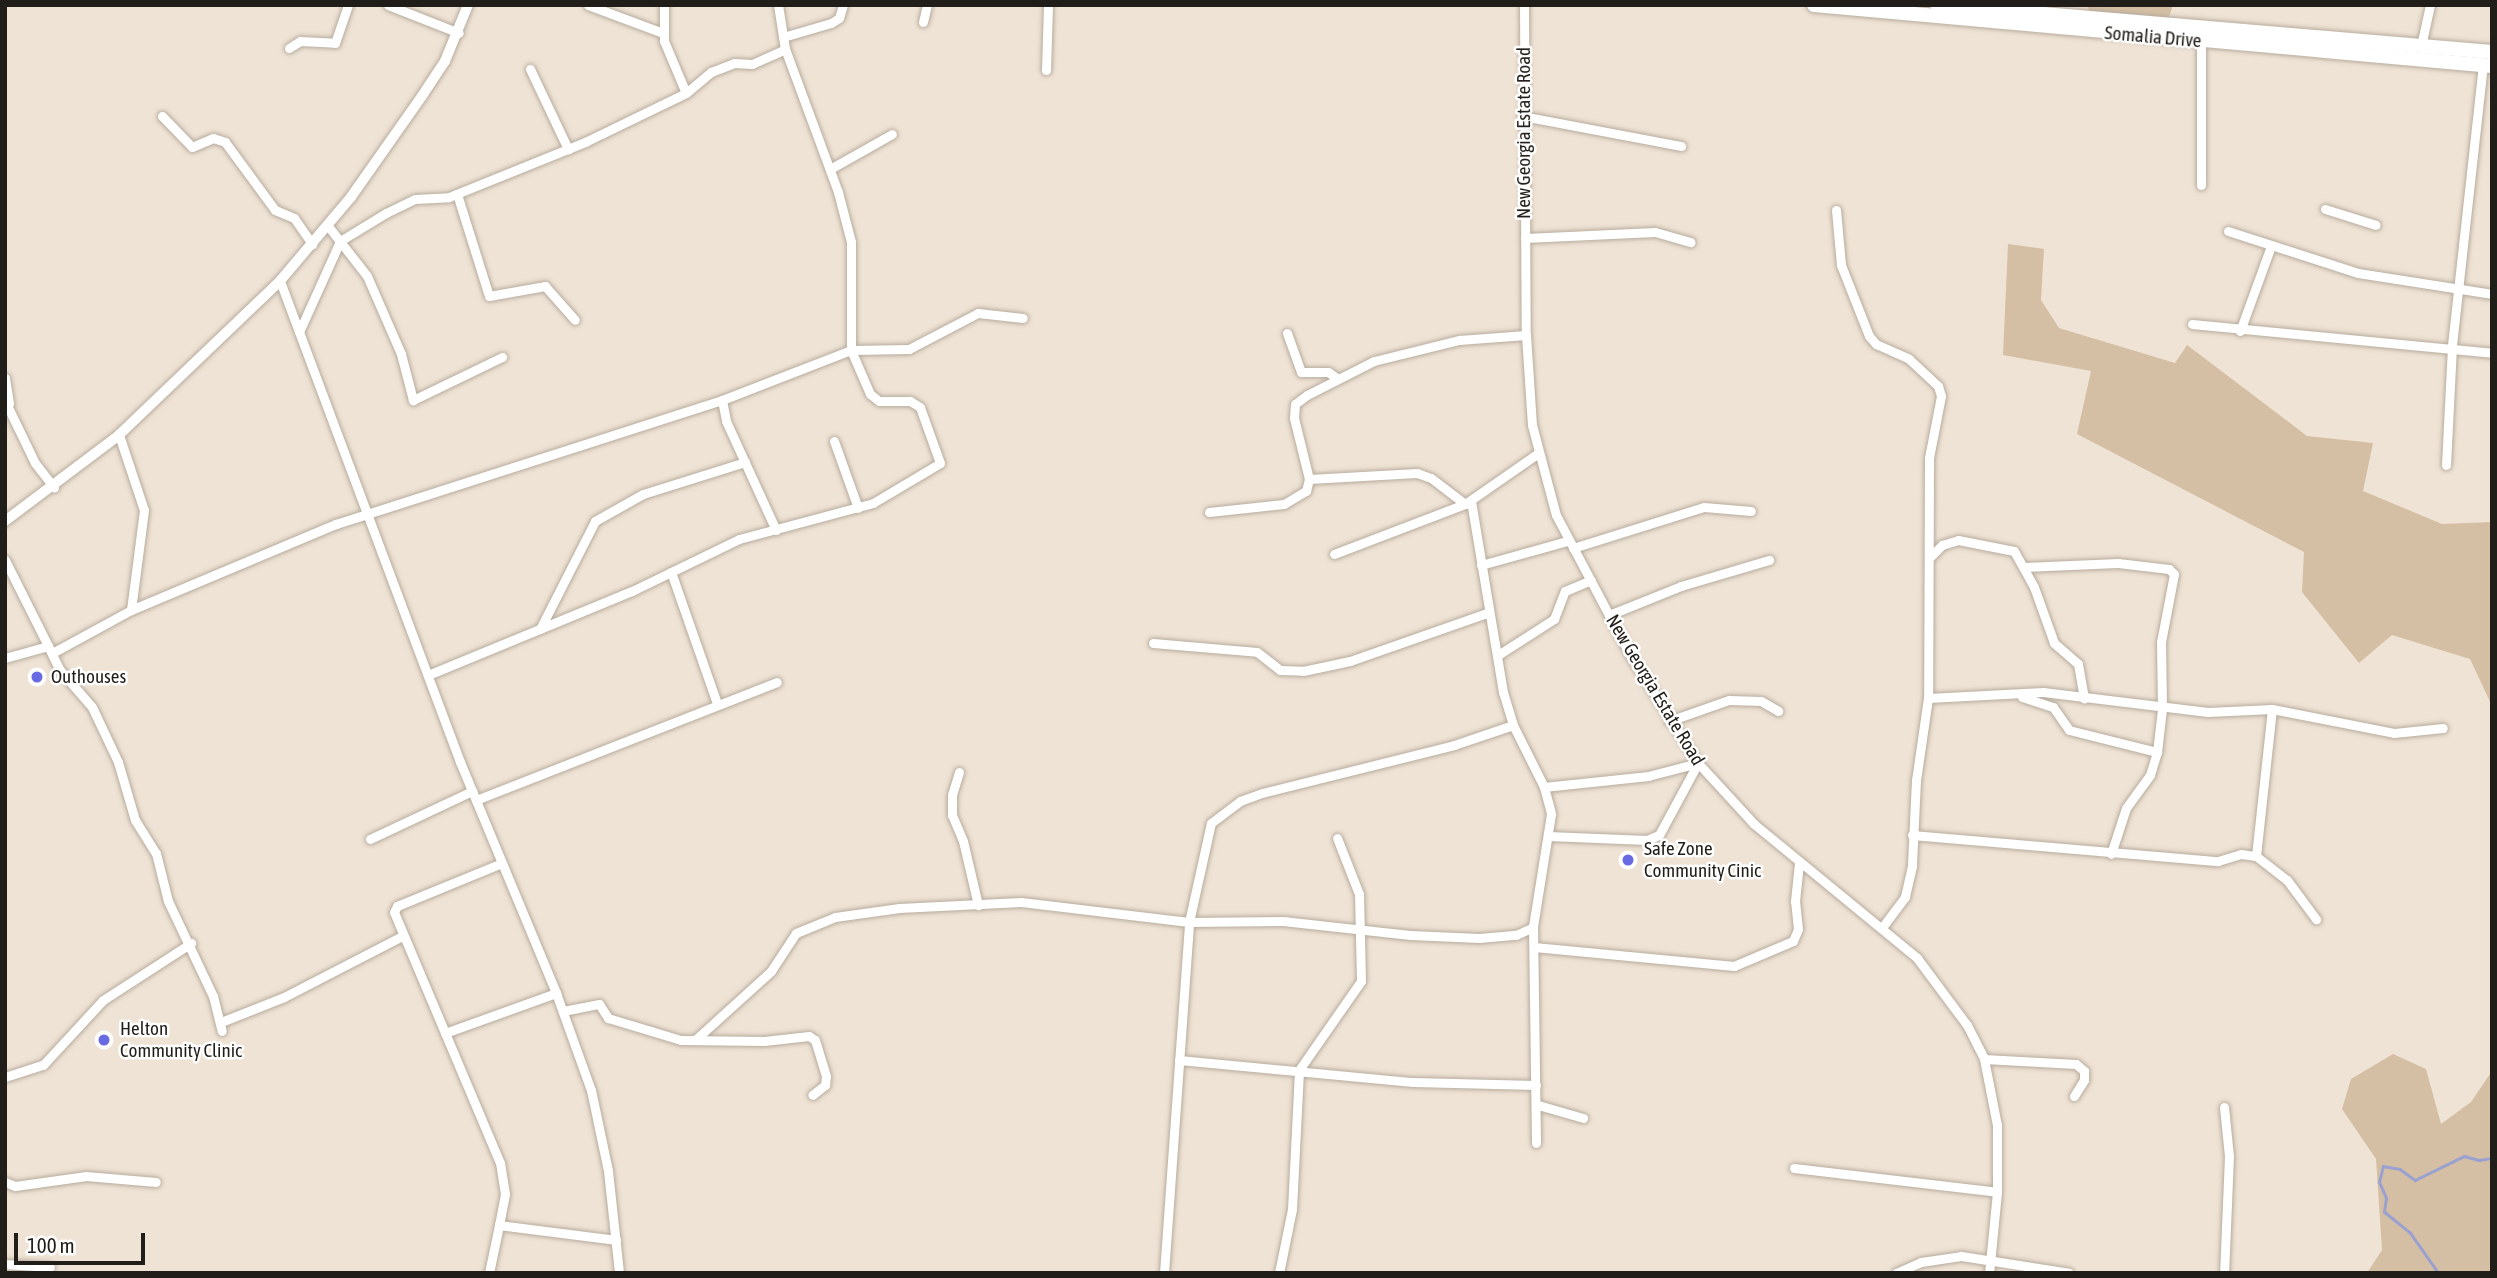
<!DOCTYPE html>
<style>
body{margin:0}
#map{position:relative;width:2497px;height:1278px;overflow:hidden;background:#efe3d5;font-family:"Asap Condensed",sans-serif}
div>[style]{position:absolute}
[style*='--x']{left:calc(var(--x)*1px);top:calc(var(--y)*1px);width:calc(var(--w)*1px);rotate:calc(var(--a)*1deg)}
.green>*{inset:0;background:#d5bfa4}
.stream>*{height:2.5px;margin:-1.25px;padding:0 1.25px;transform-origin:1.25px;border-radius:1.25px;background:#9aa1d0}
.roads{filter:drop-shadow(0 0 2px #b7ac9e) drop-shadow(0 0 2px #b7ac9e)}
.minor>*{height:9px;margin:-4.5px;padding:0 4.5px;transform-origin:4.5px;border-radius:4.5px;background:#fff}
.tertiary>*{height:10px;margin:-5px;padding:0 5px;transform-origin:5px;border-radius:5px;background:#fff}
.primary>*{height:14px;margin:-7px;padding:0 7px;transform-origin:7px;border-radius:7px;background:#fff}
.dots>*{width:19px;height:19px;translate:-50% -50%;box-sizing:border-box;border:4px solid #fff;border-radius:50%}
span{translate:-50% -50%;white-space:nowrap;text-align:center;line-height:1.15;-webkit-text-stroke:5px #fff;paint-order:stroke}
.street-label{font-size:19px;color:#211d18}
.poi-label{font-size:19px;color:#211d18}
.left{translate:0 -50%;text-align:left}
.frame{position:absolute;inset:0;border:7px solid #211d18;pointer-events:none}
.scale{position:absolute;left:14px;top:1233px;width:131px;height:32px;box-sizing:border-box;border:4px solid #211d18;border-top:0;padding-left:9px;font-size:21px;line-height:24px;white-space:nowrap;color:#211d18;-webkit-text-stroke:5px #fff;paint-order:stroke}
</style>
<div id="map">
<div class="green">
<i style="clip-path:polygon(2087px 5px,2173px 5px,2166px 26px,2092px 19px)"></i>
<i style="clip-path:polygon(2008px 244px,2044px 249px,2041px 300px,2059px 328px,2175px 363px,2187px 345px,2307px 436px,2373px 443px,2363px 491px,2442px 524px,2492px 522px,2492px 706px,2470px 659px,2392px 635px,2359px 663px,2302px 592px,2304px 552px,2077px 434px,2091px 371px,2003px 355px)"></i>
<i style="clip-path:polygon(2393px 1054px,2426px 1069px,2441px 1124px,2471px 1102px,2492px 1071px,2492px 1273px,2367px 1273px,2382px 1250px,2376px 1159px,2342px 1109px,2351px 1079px)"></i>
</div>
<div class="stream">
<i style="--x:2438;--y:1273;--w:49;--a:-125"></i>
<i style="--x:2410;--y:1233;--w:33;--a:-141"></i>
<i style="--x:2384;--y:1212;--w:14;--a:-82"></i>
<i style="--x:2386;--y:1198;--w:17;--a:-114"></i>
<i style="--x:2379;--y:1182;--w:16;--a:-76"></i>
<i style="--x:2383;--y:1166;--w:17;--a:10"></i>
<i style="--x:2400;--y:1169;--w:19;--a:36"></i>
<i style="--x:2415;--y:1180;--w:55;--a:-26.1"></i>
<i style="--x:2464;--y:1156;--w:16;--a:15"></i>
<i style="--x:2479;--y:1160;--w:13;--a:-9"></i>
</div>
<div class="roads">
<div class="minor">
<i style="--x:388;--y:5;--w:76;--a:21.5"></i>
<i style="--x:588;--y:5;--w:80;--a:20.5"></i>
<i style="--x:664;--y:5;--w:36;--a:90"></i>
<i style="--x:664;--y:41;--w:56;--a:67.1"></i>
<i style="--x:1524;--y:5;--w:330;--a:89.7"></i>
<i style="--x:1526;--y:335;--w:90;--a:86.2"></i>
<i style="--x:1532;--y:425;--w:93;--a:75.1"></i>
<i style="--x:1556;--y:515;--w:156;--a:62.1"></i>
<i style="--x:1629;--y:653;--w:130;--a:57.9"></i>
<i style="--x:1698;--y:763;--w:83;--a:47.4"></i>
<i style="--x:1754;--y:824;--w:211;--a:39.4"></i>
<i style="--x:1917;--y:958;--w:84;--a:53.3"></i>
<i style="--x:1967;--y:1025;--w:38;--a:63"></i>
<i style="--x:1984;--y:1059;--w:67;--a:78.9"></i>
<i style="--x:1997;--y:1125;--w:67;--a:90"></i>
<i style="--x:1997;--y:1192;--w:81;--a:95.6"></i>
<i style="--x:923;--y:22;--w:17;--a:-77"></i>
<i style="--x:783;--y:37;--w:50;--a:-16.3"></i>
<i style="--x:831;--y:23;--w:9;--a:-32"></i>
<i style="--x:839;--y:18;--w:14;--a:-73"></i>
<i style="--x:2421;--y:46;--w:42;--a:-77.6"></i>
<i style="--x:289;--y:48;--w:13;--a:-32"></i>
<i style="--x:300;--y:41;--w:35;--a:3"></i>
<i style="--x:335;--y:43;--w:40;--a:-71.1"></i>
<i style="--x:530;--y:69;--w:89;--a:64.6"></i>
<i style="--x:1046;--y:70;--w:65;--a:-88.2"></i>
<i style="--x:162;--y:116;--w:43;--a:45.9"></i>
<i style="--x:192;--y:147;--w:23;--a:-23"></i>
<i style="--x:213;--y:138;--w:13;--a:18"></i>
<i style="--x:225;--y:142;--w:84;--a:53.7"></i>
<i style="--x:275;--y:210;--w:21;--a:23"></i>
<i style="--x:294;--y:218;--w:32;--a:55"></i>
<i style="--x:1522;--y:116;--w:162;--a:10.7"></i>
<i style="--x:830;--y:169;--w:71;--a:-29.4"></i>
<i style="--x:2201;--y:185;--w:144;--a:-90"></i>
<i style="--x:457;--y:194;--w:107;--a:72.6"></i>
<i style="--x:489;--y:296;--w:57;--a:-10.1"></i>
<i style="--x:545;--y:286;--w:45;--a:48.6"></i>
<i style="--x:2325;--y:209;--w:53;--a:17.4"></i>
<i style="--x:1836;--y:210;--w:55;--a:84.8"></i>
<i style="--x:1841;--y:265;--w:76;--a:68.5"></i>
<i style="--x:1869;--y:336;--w:11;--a:49"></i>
<i style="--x:1876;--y:344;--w:36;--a:24"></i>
<i style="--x:1909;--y:359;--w:40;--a:43"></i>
<i style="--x:1938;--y:386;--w:10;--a:73"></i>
<i style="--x:1941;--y:396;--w:63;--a:101"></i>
<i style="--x:1929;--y:458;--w:240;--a:90.2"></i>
<i style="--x:1928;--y:698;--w:83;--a:98.3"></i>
<i style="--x:1916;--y:780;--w:86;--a:92.7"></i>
<i style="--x:1912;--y:866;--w:32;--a:103"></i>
<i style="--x:1905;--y:897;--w:38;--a:127"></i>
<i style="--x:328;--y:226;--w:63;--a:52"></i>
<i style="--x:367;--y:276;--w:85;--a:66.4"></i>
<i style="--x:401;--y:354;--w:48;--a:75.4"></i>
<i style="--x:413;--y:400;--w:99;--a:-25.8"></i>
<i style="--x:2228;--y:231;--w:137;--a:17.9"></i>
<i style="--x:2358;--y:273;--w:136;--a:8.9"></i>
<i style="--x:1525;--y:238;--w:130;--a:-2.6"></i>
<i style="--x:1655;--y:232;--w:37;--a:16"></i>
<i style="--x:280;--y:281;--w:514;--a:69.48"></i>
<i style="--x:460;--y:762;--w:250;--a:67.4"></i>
<i style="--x:556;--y:993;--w:103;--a:70.2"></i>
<i style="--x:591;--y:1090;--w:83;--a:78.1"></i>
<i style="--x:608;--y:1171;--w:103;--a:83.8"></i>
<i style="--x:2192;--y:324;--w:301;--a:5.5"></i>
<i style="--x:2240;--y:331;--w:90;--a:-70"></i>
<i style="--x:299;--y:332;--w:100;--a:-65.7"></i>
<i style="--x:340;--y:241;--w:54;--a:-31.3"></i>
<i style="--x:386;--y:213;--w:32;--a:-26"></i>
<i style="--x:415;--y:199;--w:34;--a:-3"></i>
<i style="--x:449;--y:197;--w:147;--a:-22"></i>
<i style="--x:585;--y:142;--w:112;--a:-25.9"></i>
<i style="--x:686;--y:93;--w:33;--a:-40"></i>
<i style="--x:711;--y:72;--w:25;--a:-21"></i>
<i style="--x:734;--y:63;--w:18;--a:3"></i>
<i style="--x:752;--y:64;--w:36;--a:-24"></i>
<i style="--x:1287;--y:333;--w:41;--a:70.3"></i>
<i style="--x:1301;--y:372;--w:27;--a:0"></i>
<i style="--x:1328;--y:372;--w:11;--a:34"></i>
<i style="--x:5;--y:378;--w:26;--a:81"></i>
<i style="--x:722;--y:400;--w:21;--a:79"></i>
<i style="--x:726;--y:421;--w:120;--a:65.4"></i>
<i style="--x:5;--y:401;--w:69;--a:64.2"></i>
<i style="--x:35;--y:463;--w:31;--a:52"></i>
<i style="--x:119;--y:435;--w:79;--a:71.6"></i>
<i style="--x:144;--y:510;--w:101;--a:97.4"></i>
<i style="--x:834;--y:441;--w:71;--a:70.3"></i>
<i style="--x:2446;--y:465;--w:120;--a:-87.1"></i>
<i style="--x:2452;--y:345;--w:282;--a:-83.7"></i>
<i style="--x:1309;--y:479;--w:108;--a:-3.2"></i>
<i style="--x:1417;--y:473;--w:15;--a:20"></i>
<i style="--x:1431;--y:478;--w:43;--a:37.4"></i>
<i style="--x:1471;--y:501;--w:194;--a:80.5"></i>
<i style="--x:1503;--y:692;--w:34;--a:73"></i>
<i style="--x:1513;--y:725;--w:69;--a:63.4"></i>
<i style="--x:1544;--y:787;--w:28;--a:75"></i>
<i style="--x:1551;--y:814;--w:114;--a:99.1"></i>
<i style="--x:1533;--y:927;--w:216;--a:89.2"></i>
<i style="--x:1209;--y:512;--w:75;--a:-6.1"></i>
<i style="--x:1284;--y:504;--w:26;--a:-31"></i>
<i style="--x:1306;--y:491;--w:12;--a:-76"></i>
<i style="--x:1309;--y:479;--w:63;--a:-103.8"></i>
<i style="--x:1294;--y:418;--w:14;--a:-86"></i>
<i style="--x:1295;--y:404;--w:15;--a:-37"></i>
<i style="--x:1307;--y:395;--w:75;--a:-26.9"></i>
<i style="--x:1374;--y:361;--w:88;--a:-13.9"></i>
<i style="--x:1459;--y:340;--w:67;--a:-4.3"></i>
<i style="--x:1573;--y:548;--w:137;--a:-17.4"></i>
<i style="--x:1704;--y:507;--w:47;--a:4.9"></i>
<i style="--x:1334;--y:554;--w:140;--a:-20.9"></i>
<i style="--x:1465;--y:504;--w:88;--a:-34.8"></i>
<i style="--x:1931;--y:556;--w:16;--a:-45"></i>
<i style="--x:1942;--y:545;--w:17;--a:-17"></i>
<i style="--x:1958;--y:540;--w:57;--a:11.1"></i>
<i style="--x:2014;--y:551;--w:41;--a:60.9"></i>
<i style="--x:2034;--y:587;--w:59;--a:70.3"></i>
<i style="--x:2054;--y:643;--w:32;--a:41"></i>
<i style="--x:2078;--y:664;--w:35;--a:80"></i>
<i style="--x:5;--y:560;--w:96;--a:63.4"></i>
<i style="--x:1481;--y:565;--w:89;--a:-15.6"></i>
<i style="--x:2024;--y:567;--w:94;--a:-2.4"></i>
<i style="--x:2118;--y:563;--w:51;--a:6.7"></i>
<i style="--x:2169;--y:569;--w:7;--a:45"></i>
<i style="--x:2174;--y:574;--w:69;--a:100.8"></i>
<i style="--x:2161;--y:642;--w:67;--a:89.1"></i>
<i style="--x:2162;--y:709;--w:43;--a:96.6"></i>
<i style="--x:2157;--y:752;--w:24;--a:107"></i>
<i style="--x:2150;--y:775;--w:41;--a:126"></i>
<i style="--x:2126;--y:808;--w:48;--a:108.1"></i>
<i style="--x:671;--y:572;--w:139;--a:70.7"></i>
<i style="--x:1609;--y:615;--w:78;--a:-21.9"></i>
<i style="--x:1681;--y:586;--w:92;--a:-16.5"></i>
<i style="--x:540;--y:629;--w:121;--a:-63"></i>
<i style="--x:595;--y:521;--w:55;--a:-29.4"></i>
<i style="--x:643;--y:494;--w:107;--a:-17.4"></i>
<i style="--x:1153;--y:643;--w:104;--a:4.9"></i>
<i style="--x:1257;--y:652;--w:29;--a:38"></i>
<i style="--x:1280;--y:670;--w:23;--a:2"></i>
<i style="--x:1303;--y:671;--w:48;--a:-12"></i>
<i style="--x:1350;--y:661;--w:145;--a:-19.3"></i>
<i style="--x:54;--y:652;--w:88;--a:-28.6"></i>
<i style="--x:131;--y:610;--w:222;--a:-22.8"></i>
<i style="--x:336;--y:524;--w:405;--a:-17.8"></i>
<i style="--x:722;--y:400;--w:138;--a:-21.2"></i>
<i style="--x:851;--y:350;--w:58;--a:-1"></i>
<i style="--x:909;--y:349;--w:78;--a:-27.6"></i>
<i style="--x:978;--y:313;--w:45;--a:6.3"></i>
<i style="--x:1498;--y:655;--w:67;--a:-32.7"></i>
<i style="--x:1554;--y:619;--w:30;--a:-69"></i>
<i style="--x:1565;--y:591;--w:28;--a:-23"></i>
<i style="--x:5;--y:658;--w:45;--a:-15.6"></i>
<i style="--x:48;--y:646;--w:25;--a:64"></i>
<i style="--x:59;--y:669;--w:50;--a:49"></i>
<i style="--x:92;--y:707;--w:61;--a:64.7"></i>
<i style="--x:118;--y:762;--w:60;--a:73.7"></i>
<i style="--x:135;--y:820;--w:39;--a:58"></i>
<i style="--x:156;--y:853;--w:49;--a:76"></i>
<i style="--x:168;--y:901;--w:105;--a:64.7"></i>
<i style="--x:213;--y:996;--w:36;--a:76"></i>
<i style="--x:428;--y:675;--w:221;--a:-22.4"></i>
<i style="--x:632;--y:591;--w:119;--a:-25.9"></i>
<i style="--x:739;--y:539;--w:139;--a:-15"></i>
<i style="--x:873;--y:503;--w:78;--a:-30.8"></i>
<i style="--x:940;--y:463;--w:59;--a:-109.7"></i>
<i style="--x:920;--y:407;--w:12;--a:-149"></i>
<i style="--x:910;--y:401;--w:31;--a:180"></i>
<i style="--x:879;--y:401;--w:11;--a:-142"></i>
<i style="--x:870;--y:394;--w:48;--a:-113.4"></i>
<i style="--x:851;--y:350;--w:108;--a:-90"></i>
<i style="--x:851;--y:242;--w:52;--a:-104.6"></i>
<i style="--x:838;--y:192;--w:153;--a:-110.3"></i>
<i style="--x:785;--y:49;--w:45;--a:-99"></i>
<i style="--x:2022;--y:697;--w:33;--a:18"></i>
<i style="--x:2053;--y:707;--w:28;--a:55"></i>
<i style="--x:2069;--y:730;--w:91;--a:14"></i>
<i style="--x:1928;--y:698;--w:115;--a:-3"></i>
<i style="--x:2043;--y:692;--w:166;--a:6.9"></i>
<i style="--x:2208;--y:712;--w:64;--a:-2.7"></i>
<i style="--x:2272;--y:709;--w:124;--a:11.1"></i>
<i style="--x:2394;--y:733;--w:49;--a:-5.8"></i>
<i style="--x:1669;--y:721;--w:64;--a:-19.3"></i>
<i style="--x:1729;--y:700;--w:32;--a:2"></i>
<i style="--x:1761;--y:701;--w:20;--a:30"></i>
<i style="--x:959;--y:772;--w:24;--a:107"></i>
<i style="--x:952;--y:795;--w:20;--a:90"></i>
<i style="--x:952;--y:815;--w:28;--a:67"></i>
<i style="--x:963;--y:841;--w:66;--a:76.8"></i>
<i style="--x:1544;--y:787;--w:105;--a:-6"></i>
<i style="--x:1648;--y:776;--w:52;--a:-14.6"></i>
<i style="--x:476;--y:800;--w:323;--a:-21.4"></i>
<i style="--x:1912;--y:835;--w:307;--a:4.9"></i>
<i style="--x:2218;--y:861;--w:24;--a:-17"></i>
<i style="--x:2241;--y:854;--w:15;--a:8"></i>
<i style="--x:2256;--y:856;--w:39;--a:38"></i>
<i style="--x:2287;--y:880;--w:49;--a:53.4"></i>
<i style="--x:1548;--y:836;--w:99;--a:2.3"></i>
<i style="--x:1647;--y:840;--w:13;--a:-23"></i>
<i style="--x:1659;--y:835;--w:82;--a:-61.6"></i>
<i style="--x:370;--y:839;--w:113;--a:-25.2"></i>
<i style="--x:2256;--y:856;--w:148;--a:-83.8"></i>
<i style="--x:1534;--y:947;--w:201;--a:5.4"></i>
<i style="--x:1734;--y:966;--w:64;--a:-23"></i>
<i style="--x:1793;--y:941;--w:13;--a:-67"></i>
<i style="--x:1798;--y:929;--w:28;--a:-96"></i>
<i style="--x:1795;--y:901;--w:39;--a:-84"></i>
<i style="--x:563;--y:1011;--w:37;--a:-11"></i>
<i style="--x:599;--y:1004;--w:17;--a:57"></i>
<i style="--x:608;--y:1018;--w:76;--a:16.8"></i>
<i style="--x:681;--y:1040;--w:83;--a:0.7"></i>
<i style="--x:764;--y:1041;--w:45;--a:-6.3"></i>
<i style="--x:809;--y:1036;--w:7;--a:34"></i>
<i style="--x:815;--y:1040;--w:38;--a:73"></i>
<i style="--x:826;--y:1076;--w:9;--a:96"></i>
<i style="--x:825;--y:1085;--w:16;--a:142"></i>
<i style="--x:221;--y:1022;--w:68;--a:-21.6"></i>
<i style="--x:284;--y:997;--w:133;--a:-27.3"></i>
<i style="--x:445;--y:1033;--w:118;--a:-19.8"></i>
<i style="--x:695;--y:1040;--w:103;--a:-42.2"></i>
<i style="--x:771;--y:971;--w:45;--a:-56.7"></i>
<i style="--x:796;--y:933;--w:42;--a:-22.3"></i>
<i style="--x:835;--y:917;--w:65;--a:-8"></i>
<i style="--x:899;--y:908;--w:122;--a:-2.8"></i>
<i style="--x:1021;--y:902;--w:169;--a:6.8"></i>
<i style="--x:1189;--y:922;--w:94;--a:-0.6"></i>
<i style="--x:1283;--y:921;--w:128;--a:6.3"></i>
<i style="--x:1410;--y:935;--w:69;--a:2.5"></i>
<i style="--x:1479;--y:938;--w:37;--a:-5"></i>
<i style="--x:1516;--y:935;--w:19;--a:-25"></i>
<i style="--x:1984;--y:1059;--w:92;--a:3.1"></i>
<i style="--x:2076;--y:1064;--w:11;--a:41"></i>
<i style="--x:2084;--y:1071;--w:9;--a:90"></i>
<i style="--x:2084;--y:1080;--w:19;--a:122"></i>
<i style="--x:1179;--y:1060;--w:235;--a:5.4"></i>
<i style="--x:1413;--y:1082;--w:123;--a:1.4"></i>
<i style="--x:5;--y:1077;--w:40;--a:-18"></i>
<i style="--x:43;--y:1065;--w:88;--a:-47.3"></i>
<i style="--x:103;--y:1000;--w:105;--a:-32.9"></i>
<i style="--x:1538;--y:1105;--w:47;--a:16.1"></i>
<i style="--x:2224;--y:1107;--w:49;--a:84.2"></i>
<i style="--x:2229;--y:1156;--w:117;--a:92.4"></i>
<i style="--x:1794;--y:1168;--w:204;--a:6.7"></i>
<i style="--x:5;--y:1182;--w:11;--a:22"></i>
<i style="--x:15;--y:1186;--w:72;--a:-8"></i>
<i style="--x:86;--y:1176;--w:70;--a:4.9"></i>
<i style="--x:499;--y:1225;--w:32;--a:-79"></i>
<i style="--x:505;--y:1194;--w:31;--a:-99"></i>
<i style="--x:500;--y:1163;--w:272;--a:-112.9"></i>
<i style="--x:394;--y:912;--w:7;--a:-63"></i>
<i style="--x:397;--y:906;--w:113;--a:-22.3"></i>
<i style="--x:5;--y:1264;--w:45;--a:3.8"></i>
<i style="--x:489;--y:1273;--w:49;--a:-78.2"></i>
<i style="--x:499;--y:1225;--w:118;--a:7.3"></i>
<i style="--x:1164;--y:1273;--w:352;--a:-85.9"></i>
<i style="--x:1189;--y:922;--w:101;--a:-77.5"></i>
<i style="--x:1211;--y:823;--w:36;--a:-37"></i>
<i style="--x:1240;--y:801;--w:23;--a:-20"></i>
<i style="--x:1262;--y:793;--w:198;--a:-14"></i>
<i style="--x:1454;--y:745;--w:62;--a:-18.7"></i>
<i style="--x:1279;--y:1273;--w:65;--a:-78.5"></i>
<i style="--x:1292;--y:1209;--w:139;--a:-87.1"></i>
<i style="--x:1299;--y:1070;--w:108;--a:-55.1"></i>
<i style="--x:1361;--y:981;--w:87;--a:-91.3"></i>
<i style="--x:1359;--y:894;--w:60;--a:-111.4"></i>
<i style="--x:1896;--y:1273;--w:27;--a:-24"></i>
<i style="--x:1921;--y:1262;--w:40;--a:-8.5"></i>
<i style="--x:1961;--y:1256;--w:109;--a:8.9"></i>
</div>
<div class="tertiary">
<i style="--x:5;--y:521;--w:143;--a:-37"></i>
<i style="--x:119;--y:435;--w:223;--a:-43.7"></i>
<i style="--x:280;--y:281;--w:110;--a:-49.8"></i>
<i style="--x:351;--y:197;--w:123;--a:-54.9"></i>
<i style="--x:422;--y:96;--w:42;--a:-56.7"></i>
<i style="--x:445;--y:61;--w:61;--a:-67.7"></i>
</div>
<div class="primary">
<i style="--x:1814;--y:5;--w:681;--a:5.14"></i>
<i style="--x:1937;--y:5;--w:557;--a:4.84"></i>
</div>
</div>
<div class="dots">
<i style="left:37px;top:677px;background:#676ae3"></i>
<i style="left:1628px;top:860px;background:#676ae3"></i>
<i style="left:104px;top:1040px;background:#676ae3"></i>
</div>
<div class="street-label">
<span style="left:2153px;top:37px;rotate:5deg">Somalia Drive</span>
<span style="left:1524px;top:133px;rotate:-90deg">New Georgia Estate Road</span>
<span style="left:1655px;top:690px;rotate:59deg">New Georgia Estate Road</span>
</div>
<div class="poi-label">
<span class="left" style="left:51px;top:677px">Outhouses</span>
<span class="left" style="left:1644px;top:860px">Safe Zone<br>Community Cinic</span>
<span class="left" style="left:120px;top:1040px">Helton<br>Community Clinic</span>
</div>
<div class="frame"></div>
<div class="scale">100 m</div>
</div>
